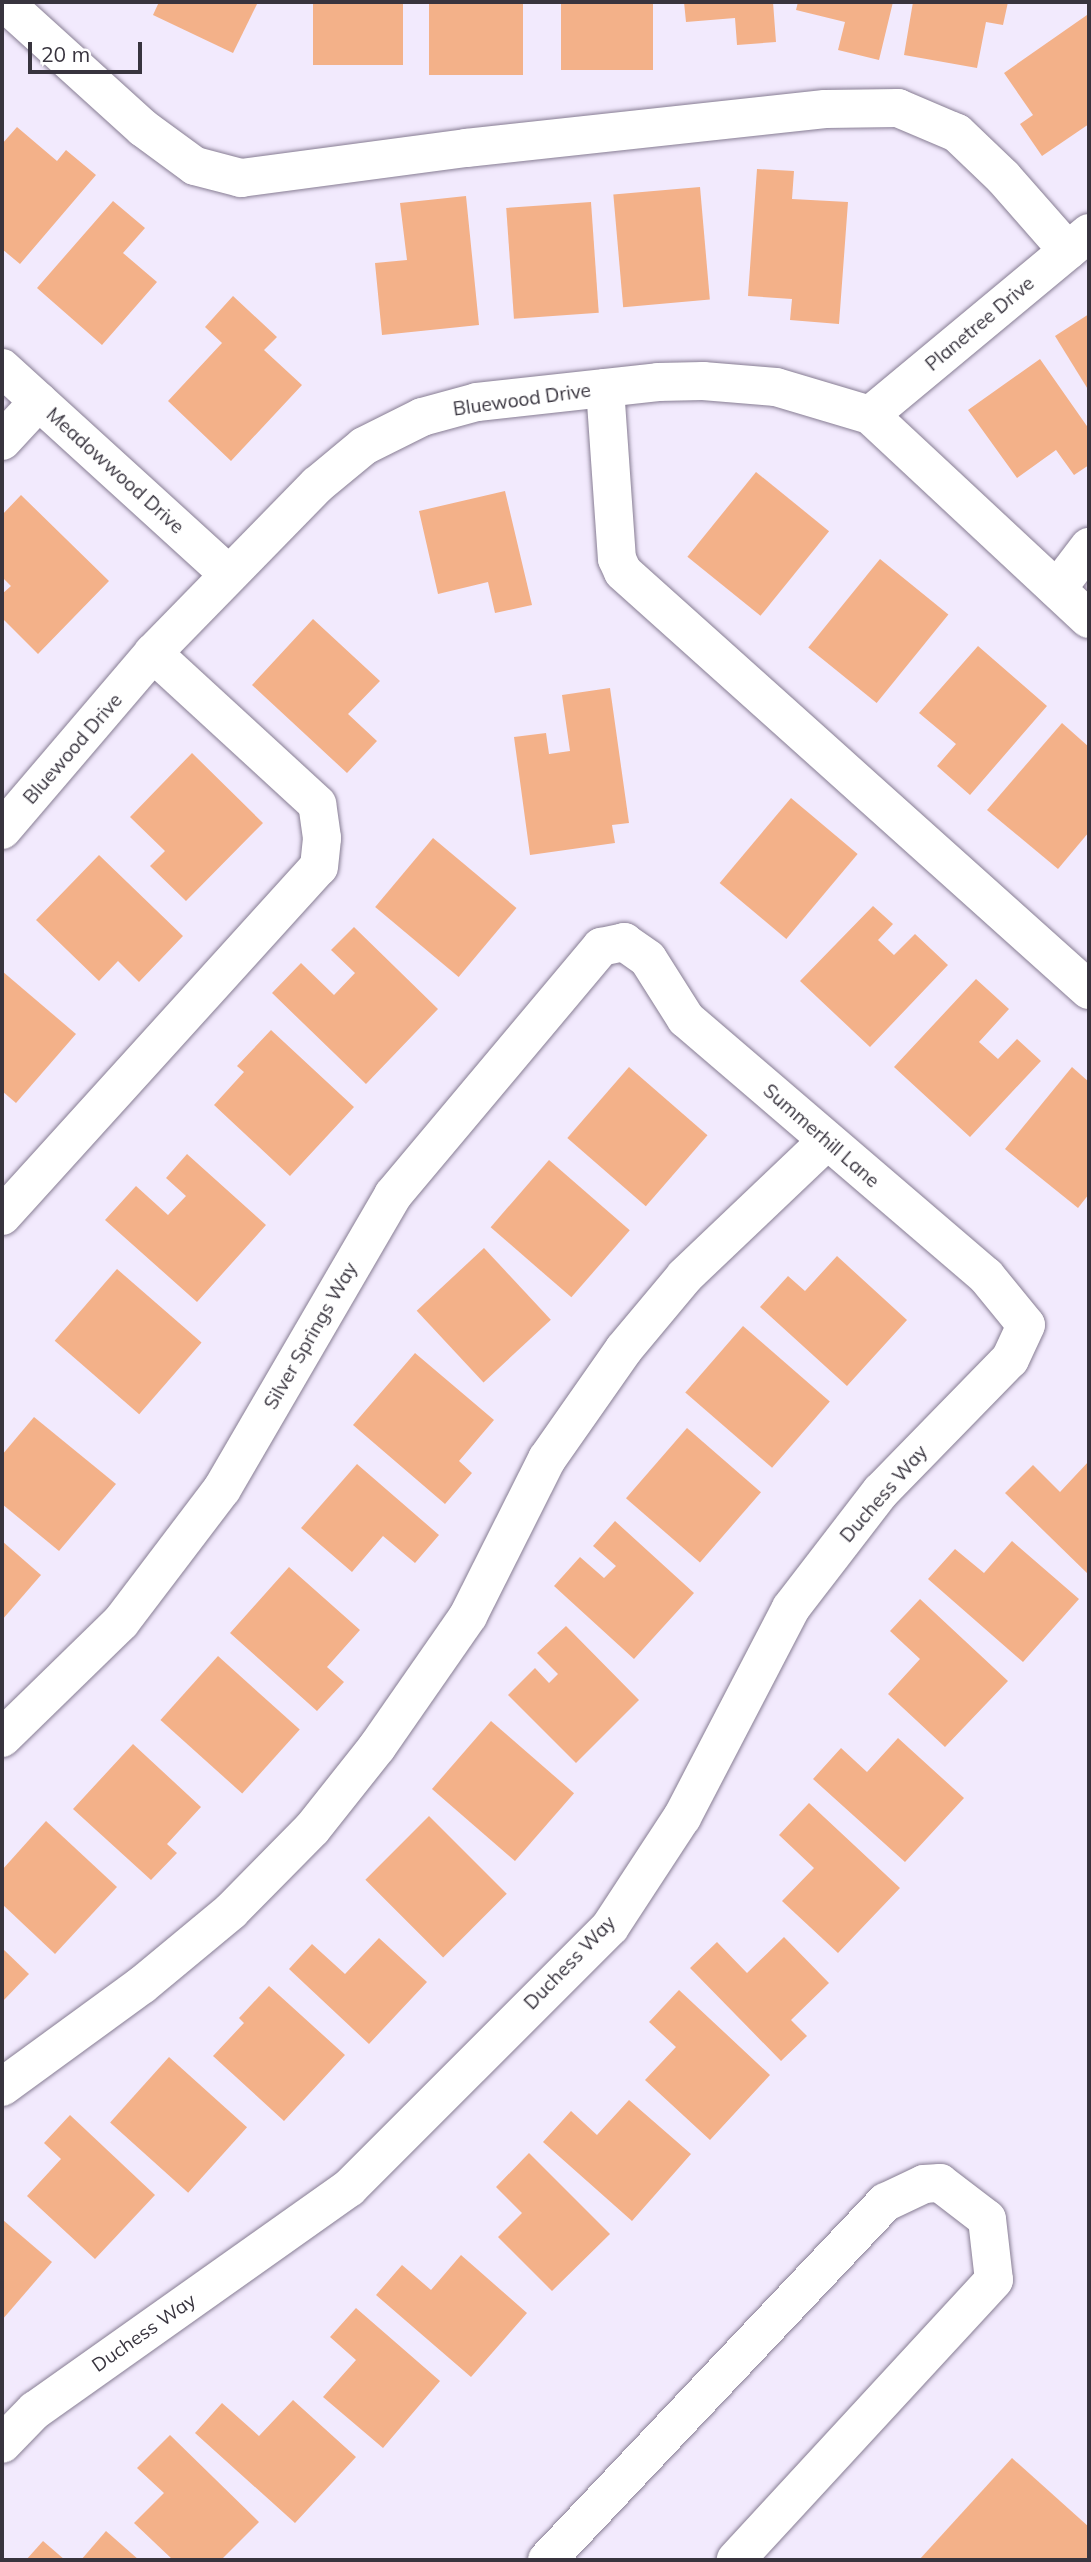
<!DOCTYPE html>
<style>
body{margin:0}
#map{position:relative;width:1091px;height:2562px;overflow:hidden;background:#f2eafd;font-family:Mulish,sans-serif}
div>[style]{position:absolute}
[style*='--x']{left:calc(var(--x)*1px);top:calc(var(--y)*1px);width:calc(var(--w)*1px);rotate:calc(var(--a)*1deg)}
.building>*{inset:0;background:#f3b189;transform-origin:0 0}
.roads{filter:drop-shadow(0 0 2px #877d93) drop-shadow(0 0 2px #877d93)}
.minor>*{height:38px;margin:-19px;padding:0 19px;transform-origin:19px;border-radius:19px;background:#fff}
span{translate:-50% -50%;white-space:nowrap;text-align:center;line-height:1.15;-webkit-text-stroke:7px #fff;paint-order:stroke}
.street-label{font-size:19px;color:#38343e}
.frame{position:absolute;inset:0;border:4px solid #38343e;pointer-events:none}
.scale{position:absolute;left:28px;top:42px;width:114px;height:32px;box-sizing:border-box;border:4px solid #38343e;border-top:0;padding-left:9px;font-size:21px;line-height:24px;white-space:nowrap;color:#38343e;-webkit-text-stroke:5px #fff;paint-order:stroke}
</style>
<div id="map">
<div class="building">
<i style="clip-path:polygon(159px 2px,258px 2px,233px 53px,153px 15px)"></i>
<i style="left:313px;top:2px;width:90px;height:63px"></i>
<i style="left:429px;top:2px;width:94px;height:73px"></i>
<i style="left:561px;top:2px;width:92px;height:68px"></i>
<i style="clip-path:polygon(684px 2px,773px 2px,776px 42px,737px 45px,735px 18px,686px 22px)"></i>
<i style="clip-path:polygon(798px 2px,893px 2px,879px 60px,838px 50px,845px 22px,796px 10px)"></i>
<i style="clip-path:polygon(913px 2px,1008px 2px,1003px 25px,986px 22px,977px 68px,904px 55px)"></i>
<i style="clip-path:polygon(1087px 15px,1089px 124px,1042px 156px,1020px 124px,1033px 115px,1004px 73px)"></i>
<i style="clip-path:polygon(17px 127px,57px 161px,66px 150px,96px 175px,20px 264px,2px 249px,2px 144px)"></i>
<i style="clip-path:polygon(757px 169px,794px 171px,792px 199px,848px 202px,839px 324px,790px 320px,792px 299px,748px 296px)"></i>
<i style="left:700px;top:187px;width:113px;height:87px;rotate:85deg"></i>
<i style="clip-path:polygon(466px 196px,479px 325px,382px 335px,375px 263px,407px 260px,400px 203px)"></i>
<i style="clip-path:polygon(113px 201px,145px 228px,123px 253px,157px 282px,102px 345px,37px 288px)"></i>
<i style="left:591px;top:202px;width:111px;height:85px;rotate:86deg"></i>
<i style="clip-path:polygon(233px 296px,277px 337px,264px 350px,302px 385px,231px 461px,168px 401px,222px 343px,205px 327px)"></i>
<i style="clip-path:polygon(1089px 314px,1089px 391px,1055px 336px)"></i>
<i style="clip-path:polygon(1040px 359px,1089px 429px,1089px 465px,1074px 475px,1056px 450px,1017px 478px,968px 410px)"></i>
<i style="left:756px;top:472px;width:94px;height:109px;rotate:39deg"></i>
<i style="clip-path:polygon(505px 491px,532px 605px,495px 613px,488px 582px,438px 594px,419px 511px)"></i>
<i style="clip-path:polygon(21px 495px,109px 581px,38px 654px,2px 618px,2px 594px,11px 586px,2px 577px,2px 515px)"></i>
<i style="left:880px;top:559px;width:88px;height:114px;rotate:39deg"></i>
<i style="clip-path:polygon(313px 619px,380px 681px,348px 714px,377px 741px,347px 773px,252px 685px)"></i>
<i style="clip-path:polygon(978px 646px,1047px 706px,970px 795px,937px 766px,956px 744px,919px 713px)"></i>
<i style="clip-path:polygon(610px 688px,629px 823px,612px 825px,615px 843px,530px 855px,514px 737px,546px 733px,549px 754px,570px 751px,562px 695px)"></i>
<i style="clip-path:polygon(1062px 723px,1089px 747px,1089px 832px,1058px 869px,987px 810px)"></i>
<i style="clip-path:polygon(192px 753px,263px 823px,186px 901px,150px 866px,165px 851px,130px 817px)"></i>
<i style="left:791px;top:798px;width:87px;height:111px;rotate:40deg"></i>
<i style="left:433px;top:838px;width:109px;height:90px;rotate:40deg"></i>
<i style="clip-path:polygon(99px 855px,183px 936px,139px 982px,118px 961px,99px 981px,36px 920px)"></i>
<i style="clip-path:polygon(873px 906px,893px 924px,878px 940px,894px 955px,915px 934px,948px 965px,870px 1047px,800px 981px)"></i>
<i style="clip-path:polygon(354px 927px,438px 1009px,366px 1084px,272px 993px,301px 963px,334px 995px,355px 973px,331px 950px)"></i>
<i style="clip-path:polygon(2px 971px,76px 1034px,16px 1103px,2px 1091px)"></i>
<i style="clip-path:polygon(976px 979px,1009px 1009px,979px 1042px,998px 1059px,1017px 1039px,1041px 1061px,970px 1137px,894px 1067px)"></i>
<i style="clip-path:polygon(271px 1030px,354px 1107px,290px 1176px,214px 1105px,244px 1072px,237px 1066px)"></i>
<i style="left:629px;top:1067px;width:104px;height:94px;rotate:41deg"></i>
<i style="clip-path:polygon(1072px 1067px,1089px 1082px,1089px 1194px,1078px 1208px,1005px 1149px)"></i>
<i style="clip-path:polygon(187px 1154px,266px 1225px,197px 1302px,105px 1220px,136px 1186px,168px 1215px,186px 1196px,166px 1178px)"></i>
<i style="left:549px;top:1160px;width:107px;height:89px;rotate:41deg"></i>
<i style="left:484px;top:1248px;width:98px;height:92px;rotate:47deg"></i>
<i style="clip-path:polygon(837px 1256px,907px 1320px,847px 1386px,760px 1307px,788px 1276px,805px 1291px)"></i>
<i style="left:117px;top:1269px;width:112px;height:95px;rotate:41deg"></i>
<i style="left:743px;top:1326px;width:115px;height:88px;rotate:41deg"></i>
<i style="clip-path:polygon(415px 1353px,494px 1420px,459px 1461px,472px 1473px,445px 1504px,353px 1425px)"></i>
<i style="clip-path:polygon(34px 1417px,116px 1484px,59px 1551px,2px 1504px,2px 1455px)"></i>
<i style="left:687px;top:1428px;width:98px;height:93px;rotate:41deg"></i>
<i style="clip-path:polygon(1089px 1461px,1089px 1575px,1005px 1493px,1033px 1465px,1060px 1492px)"></i>
<i style="clip-path:polygon(357px 1464px,439px 1535px,415px 1563px,383px 1536px,352px 1572px,301px 1528px)"></i>
<i style="clip-path:polygon(615px 1521px,694px 1593px,634px 1659px,554px 1586px,580px 1557px,604px 1578px,616px 1566px,593px 1546px)"></i>
<i style="clip-path:polygon(2px 1541px,41px 1575px,2px 1620px)"></i>
<i style="clip-path:polygon(1012px 1541px,1079px 1599px,1023px 1662px,928px 1579px,955px 1549px,984px 1573px)"></i>
<i style="clip-path:polygon(289px 1567px,360px 1630px,327px 1667px,344px 1682px,317px 1711px,230px 1633px)"></i>
<i style="clip-path:polygon(920px 1599px,1008px 1681px,945px 1747px,888px 1694px,920px 1659px,890px 1631px)"></i>
<i style="clip-path:polygon(566px 1626px,639px 1700px,576px 1763px,508px 1695px,535px 1668px,549px 1683px,558px 1674px,537px 1653px)"></i>
<i style="left:218px;top:1656px;width:110px;height:86px;rotate:42deg"></i>
<i style="left:491px;top:1721px;width:110px;height:90px;rotate:41deg"></i>
<i style="clip-path:polygon(898px 1738px,964px 1798px,905px 1862px,813px 1779px,841px 1748px,867px 1772px)"></i>
<i style="clip-path:polygon(133px 1744px,201px 1807px,167px 1844px,177px 1853px,151px 1880px,73px 1809px)"></i>
<i style="clip-path:polygon(809px 1803px,900px 1888px,838px 1953px,782px 1901px,814px 1868px,779px 1835px)"></i>
<i style="left:429px;top:1816px;width:110px;height:90px;rotate:45deg"></i>
<i style="clip-path:polygon(46px 1821px,117px 1887px,55px 1954px,2px 1904px,2px 1870px)"></i>
<i style="clip-path:polygon(784px 1937px,829px 1983px,791px 2020px,807px 2036px,781px 2061px,690px 1968px,717px 1942px,747px 1973px)"></i>
<i style="clip-path:polygon(379px 1938px,427px 1982px,369px 2044px,289px 1969px,312px 1944px,345px 1974px)"></i>
<i style="clip-path:polygon(2px 1948px,29px 1974px,2px 2002px)"></i>
<i style="clip-path:polygon(269px 1986px,345px 2055px,284px 2121px,213px 2056px,244px 2023px,239px 2018px)"></i>
<i style="clip-path:polygon(679px 1990px,770px 2075px,710px 2140px,645px 2080px,676px 2047px,649px 2022px)"></i>
<i style="left:169px;top:2057px;width:105px;height:88px;rotate:42deg"></i>
<i style="clip-path:polygon(629px 2100px,691px 2154px,632px 2221px,543px 2142px,571px 2111px,597px 2135px)"></i>
<i style="clip-path:polygon(70px 2115px,155px 2195px,95px 2259px,27px 2196px,61px 2159px,44px 2143px)"></i>
<i style="clip-path:polygon(529px 2153px,610px 2234px,552px 2291px,498px 2237px,522px 2213px,496px 2187px)"></i>
<i style="clip-path:polygon(3px 2220px,52px 2262px,2px 2320px,2px 2222px)"></i>
<i style="clip-path:polygon(461px 2255px,527px 2313px,471px 2377px,376px 2295px,402px 2265px,431px 2290px)"></i>
<i style="clip-path:polygon(356px 2308px,440px 2381px,383px 2448px,323px 2397px,356px 2360px,330px 2337px)"></i>
<i style="clip-path:polygon(293px 2400px,356px 2457px,295px 2523px,195px 2433px,222px 2403px,259px 2436px)"></i>
<i style="clip-path:polygon(170px 2435px,259px 2522px,221px 2560px,173px 2560px,134px 2523px,164px 2493px,137px 2468px)"></i>
<i style="clip-path:polygon(1012px 2458px,1089px 2527px,1089px 2560px,919px 2560px)"></i>
<i style="clip-path:polygon(106px 2531px,139px 2560px,81px 2560px)"></i>
<i style="clip-path:polygon(43px 2541px,65px 2560px,26px 2560px)"></i>
</div>
<div class="roads">
<div class="minor">
<i style="--x:4;--y:2;--w:188;--a:42.2"></i>
<i style="--x:143;--y:128;--w:64;--a:36.2"></i>
<i style="--x:195;--y:166;--w:48;--a:14.6"></i>
<i style="--x:241;--y:178;--w:227;--a:-7.6"></i>
<i style="--x:466;--y:148;--w:361;--a:-6.2"></i>
<i style="--x:825;--y:109;--w:73;--a:-0.8"></i>
<i style="--x:898;--y:108;--w:64;--a:23"></i>
<i style="--x:957;--y:133;--w:64;--a:43.7"></i>
<i style="--x:1003;--y:177;--w:98;--a:48.7"></i>
<i style="--x:2;--y:368;--w:306;--a:42.3"></i>
<i style="--x:605;--y:388;--w:171;--a:86"></i>
<i style="--x:617;--y:559;--w:14;--a:65"></i>
<i style="--x:623;--y:572;--w:626;--a:41.89"></i>
<i style="--x:870;--y:415;--w:285;--a:-39.7"></i>
<i style="--x:2;--y:441;--w:54;--a:-47.2"></i>
<i style="--x:1057;--y:589;--w:53;--a:-52.7"></i>
<i style="--x:2;--y:830;--w:233;--a:-49.5"></i>
<i style="--x:153;--y:653;--w:235;--a:-45.7"></i>
<i style="--x:317;--y:485;--w:61;--a:-39.7"></i>
<i style="--x:364;--y:446;--w:65;--a:-26.6"></i>
<i style="--x:422;--y:417;--w:57;--a:-15.3"></i>
<i style="--x:477;--y:402;--w:182;--a:-6.3"></i>
<i style="--x:658;--y:382;--w:45;--a:-1.3"></i>
<i style="--x:703;--y:381;--w:73;--a:4.7"></i>
<i style="--x:776;--y:387;--w:98;--a:16.6"></i>
<i style="--x:870;--y:415;--w:299;--a:43"></i>
<i style="--x:2;--y:1216;--w:471;--a:-47.8"></i>
<i style="--x:319;--y:867;--w:29;--a:-84"></i>
<i style="--x:322;--y:838;--w:34;--a:-98"></i>
<i style="--x:317;--y:804;--w:223;--a:-137.4"></i>
<i style="--x:2;--y:1738;--w:166;--a:-44.3"></i>
<i style="--x:121;--y:1622;--w:167;--a:-52.8"></i>
<i style="--x:222;--y:1489;--w:340;--a:-59.8"></i>
<i style="--x:393;--y:1195;--w:324;--a:-50"></i>
<i style="--x:601;--y:947;--w:24;--a:-12"></i>
<i style="--x:624;--y:942;--w:29;--a:35"></i>
<i style="--x:648;--y:959;--w:71;--a:57.7"></i>
<i style="--x:686;--y:1019;--w:395;--a:40.6"></i>
<i style="--x:986;--y:1276;--w:63;--a:50.8"></i>
<i style="--x:1026;--y:1325;--w:38;--a:115"></i>
<i style="--x:1010;--y:1359;--w:185;--a:134.3"></i>
<i style="--x:881;--y:1491;--w:148;--a:127.6"></i>
<i style="--x:791;--y:1608;--w:236;--a:117.5"></i>
<i style="--x:682;--y:1817;--w:131;--a:123.2"></i>
<i style="--x:610;--y:1927;--w:369;--a:135"></i>
<i style="--x:349;--y:2188;--w:385;--a:144.7"></i>
<i style="--x:35;--y:2410;--w:47;--a:134.1"></i>
<i style="--x:2;--y:2087;--w:173;--a:-36.1"></i>
<i style="--x:142;--y:1985;--w:116;--a:-39.7"></i>
<i style="--x:231;--y:1911;--w:115;--a:-45.4"></i>
<i style="--x:312;--y:1829;--w:105;--a:-51.6"></i>
<i style="--x:377;--y:1747;--w:160;--a:-55.2"></i>
<i style="--x:468;--y:1616;--w:176;--a:-63.3"></i>
<i style="--x:547;--y:1459;--w:134;--a:-55"></i>
<i style="--x:624;--y:1349;--w:95;--a:-50.1"></i>
<i style="--x:685;--y:1276;--w:196;--a:-43.6"></i>
<i style="--x:547;--y:2560;--w:493;--a:-46.6"></i>
<i style="--x:886;--y:2202;--w:42;--a:-25.3"></i>
<i style="--x:924;--y:2184;--w:16;--a:-4"></i>
<i style="--x:940;--y:2183;--w:59;--a:37.5"></i>
<i style="--x:987;--y:2219;--w:61;--a:83.5"></i>
<i style="--x:994;--y:2280;--w:381;--a:132.7"></i>
</div>
</div>
<div class="street-label">
<span style="left:980px;top:324px;rotate:-40deg">Planetree Drive</span>
<span style="left:522px;top:400px;rotate:-8deg">Bluewood Drive</span>
<span style="left:115px;top:471px;rotate:42deg">Meadowwood Drive</span>
<span style="left:73px;top:749px;rotate:-49deg">Bluewood Drive</span>
<span style="left:821px;top:1136px;rotate:41deg">Summerhill Lane</span>
<span style="left:311px;top:1336px;rotate:-60deg">Silver Springs Way</span>
<span style="left:884px;top:1494px;rotate:-49deg">Duchess Way</span>
<span style="left:570px;top:1963px;rotate:-46deg">Duchess Way</span>
<span style="left:144px;top:2333px;rotate:-35deg">Duchess Way</span>
</div>
<div class="frame"></div>
<div class="scale">20 m</div>
</div>
